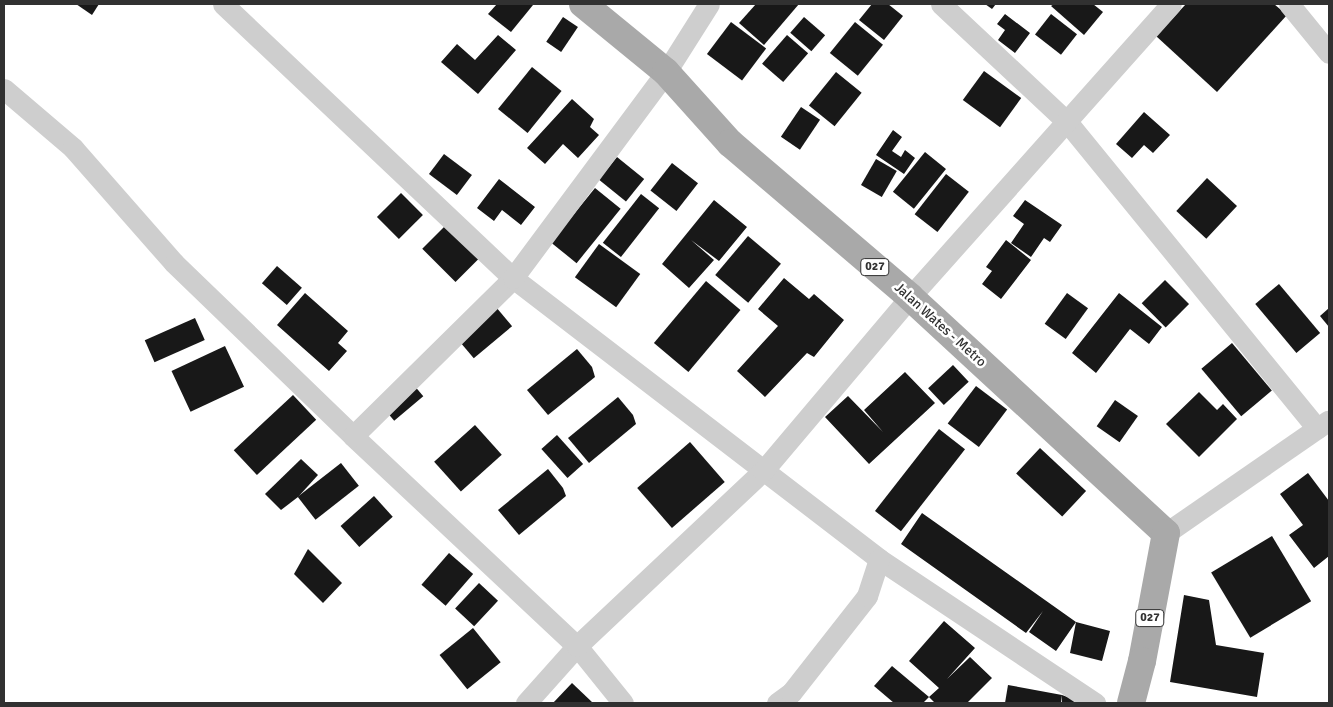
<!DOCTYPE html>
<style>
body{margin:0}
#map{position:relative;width:1333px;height:707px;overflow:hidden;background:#fff;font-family:Signika,sans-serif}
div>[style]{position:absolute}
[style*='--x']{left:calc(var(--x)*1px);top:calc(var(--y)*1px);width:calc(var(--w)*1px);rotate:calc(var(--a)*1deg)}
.building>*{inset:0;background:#181818;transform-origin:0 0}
.street>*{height:21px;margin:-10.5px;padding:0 10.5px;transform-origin:10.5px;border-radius:10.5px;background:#cecece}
.primary>*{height:28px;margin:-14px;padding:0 14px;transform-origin:14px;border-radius:14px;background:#a9a9a9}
span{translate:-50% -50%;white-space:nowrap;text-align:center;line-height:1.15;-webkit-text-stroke:5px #fff;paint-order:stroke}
.shield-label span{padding:1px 4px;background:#fff;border:1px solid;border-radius:4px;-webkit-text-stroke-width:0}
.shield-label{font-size:12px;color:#313131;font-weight:700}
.street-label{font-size:14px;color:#313131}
.frame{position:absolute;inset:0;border:5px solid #313131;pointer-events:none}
</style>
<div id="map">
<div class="building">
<i style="clip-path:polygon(76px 4px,99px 4px,92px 15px)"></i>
<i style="clip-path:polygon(497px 4px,531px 4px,533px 5px,511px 32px,488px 14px)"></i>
<i style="clip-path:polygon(756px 4px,799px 4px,764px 45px,739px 23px)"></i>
<i style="clip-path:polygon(872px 4px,888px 4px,903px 16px,884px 40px,859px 20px)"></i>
<i style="clip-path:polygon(985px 4px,996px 4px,992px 9px)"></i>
<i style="clip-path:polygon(1054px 4px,1093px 4px,1103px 12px,1084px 35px,1051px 6px)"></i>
<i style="clip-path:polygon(1186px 4px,1274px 4px,1287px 15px,1217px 92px,1156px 36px)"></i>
<i style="clip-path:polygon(1005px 14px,1030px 33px,1015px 53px,998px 40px,1005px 30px,997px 24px)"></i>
<i style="left:1051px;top:14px;width:33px;height:26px;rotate:38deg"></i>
<i style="left:563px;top:17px;width:18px;height:30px;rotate:34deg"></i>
<i style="left:804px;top:17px;width:28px;height:21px;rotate:41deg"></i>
<i style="left:731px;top:22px;width:44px;height:40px;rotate:37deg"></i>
<i style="left:855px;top:22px;width:36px;height:40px;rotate:39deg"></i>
<i style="clip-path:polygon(498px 35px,516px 50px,478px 94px,441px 62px,457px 44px,475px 60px)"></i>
<i style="left:787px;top:35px;width:28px;height:38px;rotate:41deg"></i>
<i style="left:532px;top:67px;width:38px;height:54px;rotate:39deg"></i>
<i style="left:984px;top:71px;width:46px;height:36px;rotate:36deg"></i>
<i style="left:836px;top:72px;width:33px;height:43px;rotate:39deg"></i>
<i style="clip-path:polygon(572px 99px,594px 119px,590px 127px,599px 135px,578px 158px,563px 144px,545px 164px,527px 148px)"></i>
<i style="left:801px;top:107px;width:23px;height:36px;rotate:34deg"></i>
<i style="clip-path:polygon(1144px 112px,1170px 135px,1153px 153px,1144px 145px,1132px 158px,1116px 144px)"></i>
<i style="clip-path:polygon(893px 130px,902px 137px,892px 151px,901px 157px,905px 150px,915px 158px,904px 174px,876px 155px)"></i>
<i style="left:925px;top:152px;width:27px;height:51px;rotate:39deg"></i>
<i style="left:444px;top:154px;width:35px;height:25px;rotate:37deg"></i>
<i style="left:617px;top:157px;width:35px;height:29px;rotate:39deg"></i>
<i style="left:876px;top:159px;width:24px;height:30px;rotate:30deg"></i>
<i style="left:672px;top:163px;width:33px;height:35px;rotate:38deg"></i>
<i style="left:946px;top:174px;width:29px;height:51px;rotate:38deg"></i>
<i style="left:1207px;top:178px;width:41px;height:45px;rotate:43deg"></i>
<i style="clip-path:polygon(499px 179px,535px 207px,521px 225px,502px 210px,494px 221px,477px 208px)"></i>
<i style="left:595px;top:188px;width:33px;height:70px;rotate:39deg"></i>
<i style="left:401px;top:193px;width:31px;height:34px;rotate:45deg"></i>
<i style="left:641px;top:194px;width:23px;height:62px;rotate:38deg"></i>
<i style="clip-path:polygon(714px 200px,747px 227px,719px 261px,691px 240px,714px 260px,689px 288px,662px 264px)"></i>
<i style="clip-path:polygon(1025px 200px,1062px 225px,1050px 242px,1044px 238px,1031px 257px,1011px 243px,1024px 224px,1013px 216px)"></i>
<i style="left:447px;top:224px;width:47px;height:35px;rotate:45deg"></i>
<i style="left:748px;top:236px;width:43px;height:51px;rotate:40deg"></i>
<i style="clip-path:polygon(1006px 240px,1031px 260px,1001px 299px,982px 284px,992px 271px,986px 267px)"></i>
<i style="left:599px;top:244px;width:51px;height:41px;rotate:36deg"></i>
<i style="left:277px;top:266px;width:33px;height:23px;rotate:41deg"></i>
<i style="clip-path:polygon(784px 278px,809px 299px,814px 294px,844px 320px,814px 357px,807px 353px,765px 397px,737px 371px,778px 326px,758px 309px)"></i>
<i style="left:1165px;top:280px;width:34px;height:33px;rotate:45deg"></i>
<i style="left:706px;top:281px;width:45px;height:81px;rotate:40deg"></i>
<i style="left:1279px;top:284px;width:64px;height:31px;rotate:50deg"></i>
<i style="clip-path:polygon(305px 293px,348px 331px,338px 343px,347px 351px,329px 371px,277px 325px)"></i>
<i style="left:1067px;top:293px;width:26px;height:38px;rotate:36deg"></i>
<i style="clip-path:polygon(1119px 293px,1162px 327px,1149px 344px,1130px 329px,1096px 373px,1072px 353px)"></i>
<i style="left:496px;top:307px;width:25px;height:50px;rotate:50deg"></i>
<i style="clip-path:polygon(1329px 308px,1329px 327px,1320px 316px)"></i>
<i style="left:195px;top:318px;width:24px;height:55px;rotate:66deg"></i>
<i style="left:1232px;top:343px;width:62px;height:40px;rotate:50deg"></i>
<i style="left:225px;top:346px;width:45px;height:59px;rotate:65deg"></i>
<i style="clip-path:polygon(577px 349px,592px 367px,595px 377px,548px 415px,527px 390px)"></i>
<i style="left:953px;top:365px;width:23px;height:34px;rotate:47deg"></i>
<i style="clip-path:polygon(905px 372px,935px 403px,869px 464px,825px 417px,848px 396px,883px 432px,864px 410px)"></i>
<i style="left:413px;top:384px;width:16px;height:38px;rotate:50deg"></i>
<i style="left:976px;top:386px;width:39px;height:47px;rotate:37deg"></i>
<i style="clip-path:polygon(1199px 392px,1217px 410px,1223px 404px,1237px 419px,1199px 457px,1166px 424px)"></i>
<i style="left:293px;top:395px;width:34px;height:81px;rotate:47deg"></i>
<i style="clip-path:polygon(618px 397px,633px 415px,636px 424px,589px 463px,568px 438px)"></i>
<i style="left:1115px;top:400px;width:28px;height:32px;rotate:35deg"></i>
<i style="left:475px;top:425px;width:40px;height:55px;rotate:48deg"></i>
<i style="left:939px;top:429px;width:33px;height:104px;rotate:38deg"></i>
<i style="left:557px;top:435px;width:39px;height:21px;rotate:48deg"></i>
<i style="left:690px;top:442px;width:53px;height:70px;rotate:49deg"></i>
<i style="left:1040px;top:448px;width:63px;height:35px;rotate:43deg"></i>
<i style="clip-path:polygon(301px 459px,318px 475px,298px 497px,281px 510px,265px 494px)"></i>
<i style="left:341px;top:463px;width:29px;height:55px;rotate:52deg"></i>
<i style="clip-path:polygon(548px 469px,563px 488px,566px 496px,519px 535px,498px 510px)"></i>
<i style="clip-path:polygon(1308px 473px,1329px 501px,1329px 556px,1314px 568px,1289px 535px,1303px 525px,1280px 494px)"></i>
<i style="left:374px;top:496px;width:28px;height:45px;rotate:48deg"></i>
<i style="clip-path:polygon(922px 513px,1076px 622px,1110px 631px,1102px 661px,1070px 653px,1076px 622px,1056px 651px,1029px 632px,1043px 611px,1026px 633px,901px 544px)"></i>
<i style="left:1272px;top:536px;width:76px;height:71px;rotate:59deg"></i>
<i style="clip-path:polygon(308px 549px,342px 583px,323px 603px,294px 574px)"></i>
<i style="left:449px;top:553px;width:32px;height:42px;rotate:41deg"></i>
<i style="left:479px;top:583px;width:26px;height:35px;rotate:43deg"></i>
<i style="clip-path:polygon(1184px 595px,1209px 600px,1216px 645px,1264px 653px,1257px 697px,1170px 682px)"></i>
<i style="clip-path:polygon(944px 621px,975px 648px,947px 679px,970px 657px,992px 678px,967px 703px,935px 703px,929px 697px,939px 688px,909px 661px)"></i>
<i style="left:473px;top:628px;width:44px;height:43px;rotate:51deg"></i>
<i style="clip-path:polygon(892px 666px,929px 697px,923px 703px,894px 703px,874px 686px)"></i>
<i style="clip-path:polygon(572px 683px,593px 703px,553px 703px)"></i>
<i style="clip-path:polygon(1008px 685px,1062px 695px,1061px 703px,1005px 703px)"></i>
<i style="clip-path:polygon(1062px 695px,1084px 703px,1062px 703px)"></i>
</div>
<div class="street">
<i style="--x:223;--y:4;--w:399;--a:43.4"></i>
<i style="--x:513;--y:278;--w:461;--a:37.5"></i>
<i style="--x:879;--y:559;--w:260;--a:33.7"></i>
<i style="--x:941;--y:4;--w:174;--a:43.1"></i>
<i style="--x:1068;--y:123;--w:394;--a:50.8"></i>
<i style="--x:1289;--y:4;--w:63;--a:50.8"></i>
<i style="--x:4;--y:89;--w:91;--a:40.5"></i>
<i style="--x:73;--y:148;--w:153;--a:48.7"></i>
<i style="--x:174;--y:263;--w:249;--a:44"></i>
<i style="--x:353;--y:436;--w:307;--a:43.2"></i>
<i style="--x:577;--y:646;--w:73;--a:51.1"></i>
<i style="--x:353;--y:436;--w:225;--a:-44.6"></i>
<i style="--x:513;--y:278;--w:257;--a:-53.4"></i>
<i style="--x:666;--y:72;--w:80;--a:-57.7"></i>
<i style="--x:1166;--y:533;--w:197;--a:-34.7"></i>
<i style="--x:526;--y:703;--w:76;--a:-48.2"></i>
<i style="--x:577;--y:646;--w:255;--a:-43.3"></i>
<i style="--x:763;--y:471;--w:228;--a:-49.8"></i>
<i style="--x:910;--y:297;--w:392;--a:-48.3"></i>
<i style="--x:777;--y:703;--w:17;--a:-36"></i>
<i style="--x:791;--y:693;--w:123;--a:-51.9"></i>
<i style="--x:867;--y:596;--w:39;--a:-72"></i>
</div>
<div class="primary">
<i style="--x:583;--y:4;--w:107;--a:39.3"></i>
<i style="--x:666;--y:72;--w:96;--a:48"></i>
<i style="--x:730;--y:143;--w:237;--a:40.5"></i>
<i style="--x:910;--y:297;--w:348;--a:42.7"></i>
<i style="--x:1166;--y:533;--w:130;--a:100.6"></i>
<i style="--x:1142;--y:661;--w:43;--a:104.7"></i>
</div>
<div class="shield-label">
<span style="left:875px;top:267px">027</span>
<span style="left:1150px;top:618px">027</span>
</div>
<div class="street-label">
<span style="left:940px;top:325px;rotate:42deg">Jalan Wates - Metro</span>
</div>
<div class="frame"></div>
</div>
